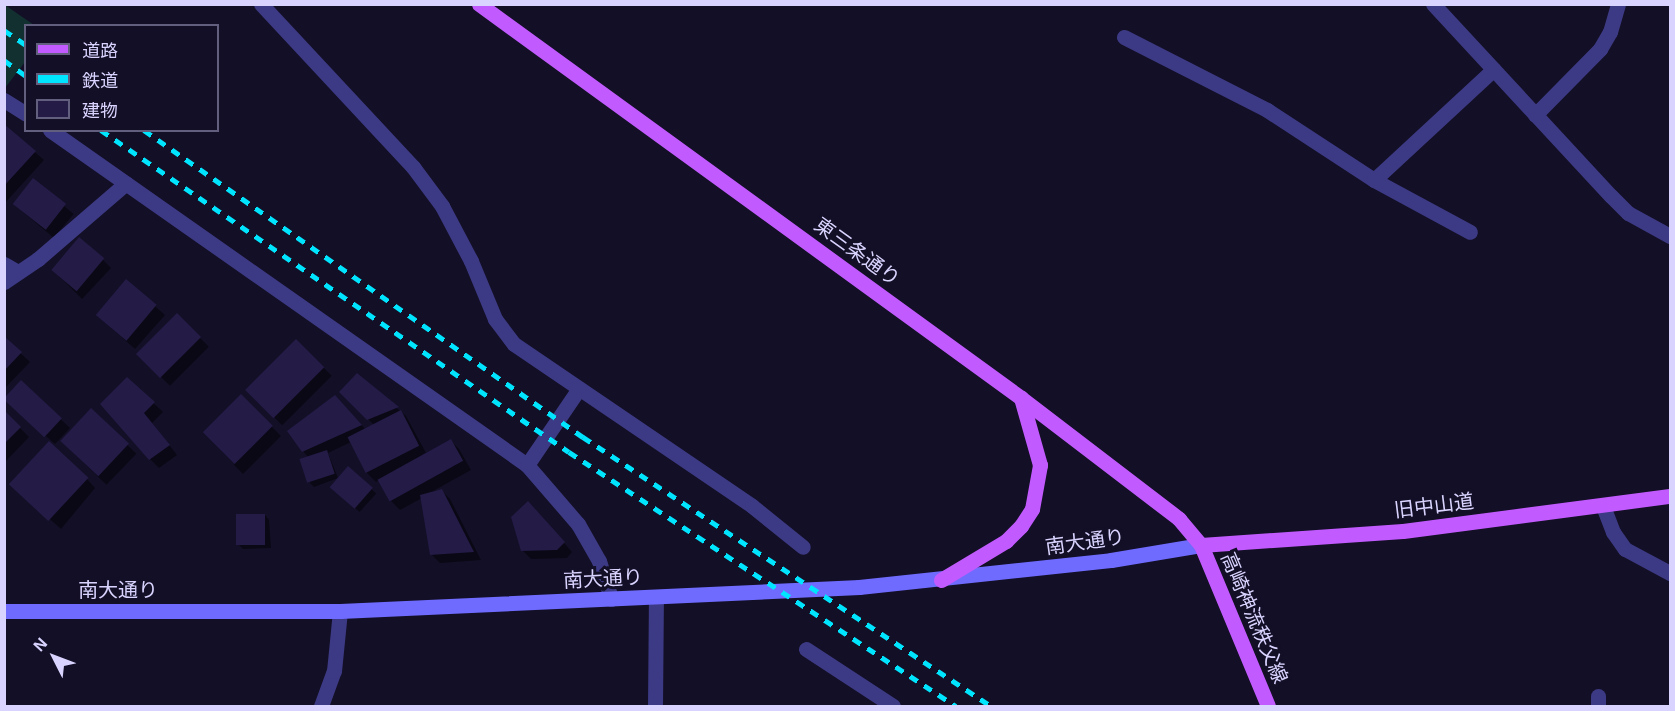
<!DOCTYPE html>
<meta charset="utf-8">
<style>
body{margin:0}
#map{position:relative;width:1675px;height:711px;overflow:hidden;background:#130f26;font-family:Arial,"Noto Sans JP",sans-serif}
div>[style]{position:absolute}
[style*='--x']{left:calc(var(--x)*1px);top:calc(var(--y)*1px);width:calc(var(--w)*1px);rotate:calc(var(--a)*1deg)}
.green>*{inset:0;background:#12302f}
.shadow>*{inset:0;background:#0007;transform-origin:0 0}
.building>*{inset:0;background:#241b47;transform-origin:0 0}
.minor>*{height:15px;margin:-7.5px;padding:0 7.5px;transform-origin:7.5px;border-radius:7.5px;background:#3d3a85}
.secondary>*{height:15px;margin:-7.5px;padding:0 7.5px;transform-origin:7.5px;border-radius:7.5px;background:#6f6bff}
.primary>*{height:15px;margin:-7.5px;padding:0 7.5px;transform-origin:7.5px;border-radius:7.5px;background:#c25bff}
.rail>*{height:4.5px;margin-top:-2.25px;transform-origin:0;background:repeating-linear-gradient(90deg,#00e5ff 0 9px,transparent 0 17px)}
span{translate:-50% -50%;white-space:nowrap;text-align:center;line-height:1.15;-webkit-text-stroke:6px #130f26;paint-order:stroke}
.street-label{font-size:20px;color:#d9d4ff}
.frame{position:absolute;inset:0;border:6px solid #d9d4ff;pointer-events:none}
.legend{position:absolute;left:24px;top:24px;width:195px;height:108px;box-sizing:border-box;background:#130f26;border:2px solid #625e7d;margin:0;padding:8px 10px;list-style:none;font-size:18px;color:#d9d4ff}
.legend li{display:flex;align-items:center;gap:12px;height:30px}
.legend b{width:30px;border:2px solid #625e7d}
.north{position:absolute;left:24px;top:627px;width:60px;height:60px;-webkit-text-stroke:4px #130f26;paint-order:stroke;rotate:312deg;font-size:16px;font-weight:700;line-height:24px;text-align:center;color:#d9d4ff}
.north::after{content:'';display:block;margin:auto;width:21px;height:27px;background:#d9d4ff;clip-path:polygon(50% 0,100% 100%,50% 72%,0 100%)}
</style>
<div id="map">
<div class="green">
<i style="clip-path:polygon(5px 5px,34px 25px,26px 26px,25px 62px,5px 88px)"></i>
</div>
<div class="shadow">
<i style="clip-path:polygon(4px 126px,44px 160px,4px 204px)"></i>
<i style="left:33px;top:180px;width:53px;height:31px;rotate:40deg"></i>
<i style="clip-path:polygon(102px 259px,111px 268px,82px 299px,52px 269px)"></i>
<i style="clip-path:polygon(126px 281px,165px 315px,135px 349px,107px 324px)"></i>
<i style="left:177px;top:315px;width:45px;height:55px;rotate:45deg"></i>
<i style="clip-path:polygon(4px 338px,30px 362px,4px 389px)"></i>
<i style="left:297px;top:341px;width:49px;height:70px;rotate:45deg"></i>
<i style="clip-path:polygon(357px 375px,406px 416px,426px 453px,450px 440px,459px 449px,471px 470px,433px 491px,441px 490px,450px 499px,481px 560px,440px 563px,431px 554px,422px 498px,400px 510px,391px 501px,379px 480px,376px 482px,367px 473px,351px 442px,328px 453px,338px 478px,314px 487px,310px 483px,309px 458px,303px 451px,344px 406px,366px 430px,375px 426px,341px 392px)"></i>
<i style="clip-path:polygon(127px 379px,163px 412px,152px 423px,177px 455px,159px 468px,150px 459px)"></i>
<i style="clip-path:polygon(21px 382px,70px 428px,55px 444px,14px 408px)"></i>
<i style="clip-path:polygon(241px 396px,281px 436px,243px 474px,234px 465px)"></i>
<i style="left:91px;top:410px;width:63px;height:43px;rotate:44deg"></i>
<i style="clip-path:polygon(4px 412px,29px 437px,4px 463px)"></i>
<i style="left:348px;top:468px;width:38px;height:25px;rotate:42deg"></i>
<i style="clip-path:polygon(87px 479px,95px 488px,61px 529px,21px 493px)"></i>
<i style="clip-path:polygon(537px 512px,572px 552px,567px 558px,531px 559px,522px 550px)"></i>
<i style="clip-path:polygon(265px 515px,269px 520px,271px 548px,243px 549px,239px 545px)"></i>
</div>
<div class="building">
<i style="clip-path:polygon(4px 124px,36px 151px,4px 186px)"></i>
<i style="left:33px;top:178px;width:42px;height:33px;rotate:38deg"></i>
<i style="left:79px;top:237px;width:33px;height:43px;rotate:40deg"></i>
<i style="left:126px;top:279px;width:40px;height:47px;rotate:40deg"></i>
<i style="left:177px;top:313px;width:34px;height:58px;rotate:45deg"></i>
<i style="clip-path:polygon(4px 336px,22px 352px,4px 371px)"></i>
<i style="left:296px;top:339px;width:40px;height:72px;rotate:45deg"></i>
<i style="clip-path:polygon(357px 373px,399px 407px,367px 420px,339px 392px)"></i>
<i style="clip-path:polygon(127px 377px,155px 402px,144px 413px,170px 445px,149px 460px,100px 404px)"></i>
<i style="left:21px;top:380px;width:56px;height:26px;rotate:43deg"></i>
<i style="left:241px;top:394px;width:45px;height:54px;rotate:45deg"></i>
<i style="clip-path:polygon(335px 395px,362px 425px,302px 452px,287px 431px)"></i>
<i style="left:91px;top:408px;width:52px;height:45px;rotate:43deg"></i>
<i style="clip-path:polygon(4px 410px,21px 427px,4px 444px)"></i>
<i style="left:401px;top:410px;width:40px;height:60px;rotate:63deg"></i>
<i style="left:451px;top:439px;width:25px;height:84px;rotate:61deg"></i>
<i style="left:49px;top:441px;width:54px;height:59px;rotate:43deg"></i>
<i style="left:327px;top:450px;width:25px;height:29px;rotate:72deg"></i>
<i style="left:348px;top:466px;width:33px;height:28px;rotate:41deg"></i>
<i style="clip-path:polygon(442px 489px,474px 552px,430px 555px,420px 495px)"></i>
<i style="clip-path:polygon(528px 501px,565px 542px,557px 550px,521px 551px,511px 517px)"></i>
<i style="left:236px;top:514px;width:29px;height:31px"></i>
</div>
<div class="minor">
<i style="--x:261;--y:4;--w:223;--a:47"></i>
<i style="--x:413;--y:167;--w:49;--a:53.4"></i>
<i style="--x:442;--y:206;--w:62;--a:62.2"></i>
<i style="--x:471;--y:261;--w:63;--a:67.5"></i>
<i style="--x:495;--y:319;--w:31;--a:53"></i>
<i style="--x:514;--y:344;--w:288;--a:34.2"></i>
<i style="--x:752;--y:506;--w:65;--a:38.8"></i>
<i style="--x:1433;--y:4;--w:262;--a:47.2"></i>
<i style="--x:1611;--y:196;--w:24;--a:45"></i>
<i style="--x:1628;--y:213;--w:48;--a:28.7"></i>
<i style="--x:1124;--y:37;--w:161;--a:27"></i>
<i style="--x:1267;--y:110;--w:128;--a:33.2"></i>
<i style="--x:1374;--y:180;--w:109;--a:28.4"></i>
<i style="--x:4;--y:100;--w:26;--a:32"></i>
<i style="--x:1535;--y:115;--w:93;--a:-45.4"></i>
<i style="--x:1600;--y:49;--w:20;--a:-60"></i>
<i style="--x:1610;--y:32;--w:29;--a:-74"></i>
<i style="--x:50;--y:130;--w:583;--a:35.08"></i>
<i style="--x:527;--y:465;--w:78;--a:49.2"></i>
<i style="--x:578;--y:524;--w:43;--a:60.4"></i>
<i style="--x:599;--y:561;--w:40;--a:72"></i>
<i style="--x:1374;--y:180;--w:163;--a:-42.8"></i>
<i style="--x:4;--y:264;--w:16;--a:30"></i>
<i style="--x:4;--y:282;--w:41;--a:-34.1"></i>
<i style="--x:38;--y:259;--w:116;--a:-40.8"></i>
<i style="--x:527;--y:465;--w:91;--a:-55.8"></i>
<i style="--x:1603;--y:506;--w:28;--a:69"></i>
<i style="--x:1613;--y:532;--w:21;--a:55"></i>
<i style="--x:1625;--y:549;--w:51;--a:28.1"></i>
<i style="--x:806;--y:649;--w:104;--a:33.2"></i>
<i style="--x:1598;--y:696;--w:10;--a:90"></i>
<i style="--x:321;--y:706;--w:37;--a:-70"></i>
<i style="--x:334;--y:671;--w:60;--a:-84.3"></i>
<i style="--x:655;--y:706;--w:109;--a:-89.5"></i>
</div>
<div class="secondary">
<i style="--x:4;--y:611;--w:336;--a:0"></i>
<i style="--x:340;--y:611;--w:520;--a:-2.65"></i>
<i style="--x:859;--y:587;--w:253;--a:-6.1"></i>
<i style="--x:1111;--y:560;--w:91;--a:-9.5"></i>
</div>
<div class="primary">
<i style="--x:479;--y:4;--w:670;--a:36.01"></i>
<i style="--x:1021;--y:398;--w:199;--a:37.4"></i>
<i style="--x:1179;--y:519;--w:34;--a:50"></i>
<i style="--x:1201;--y:545;--w:174;--a:67.4"></i>
<i style="--x:1201;--y:545;--w:202;--a:-4"></i>
<i style="--x:1403;--y:531;--w:269;--a:-7.5"></i>
<i style="--x:941;--y:580;--w:76;--a:-31"></i>
<i style="--x:1006;--y:541;--w:21;--a:-45"></i>
<i style="--x:1021;--y:526;--w:20;--a:-57"></i>
<i style="--x:1032;--y:509;--w:45;--a:-79.7"></i>
<i style="--x:1040;--y:465;--w:70;--a:-105.8"></i>
</div>
<div class="rail">
<i style="--x:4;--y:30;--w:27;--a:34"></i>
<i style="--x:4;--y:60;--w:27;--a:36"></i>
<i style="--x:101;--y:130;--w:568;--a:34.53"></i>
<i style="--x:569;--y:452;--w:463;--a:33.3"></i>
<i style="--x:144;--y:130;--w:536;--a:34.97"></i>
<i style="--x:583;--y:437;--w:489;--a:33.4"></i>
</div>
<div class="street-label">
<span style="left:857px;top:252px;rotate:36deg">東三条通り</span>
<span style="left:1434px;top:506px;rotate:-7deg">旧中山道</span>
<span style="left:1085px;top:542px;rotate:-8deg">南大通り</span>
<span style="left:603px;top:579px;rotate:-3deg">南大通り</span>
<span style="left:118px;top:590px">南大通り</span>
<span style="left:1254px;top:618px;rotate:67deg">高崎神流秩父線</span>
</div>
<div class="frame"></div>
<ul class="legend">
<li><b style="height:8px;background:#c25bff"></b>道路</li>
<li><b style="height:8px;background:#00e5ff"></b>鉄道</li>
<li><b style="height:16px;background:#241b47"></b>建物</li>
</ul>
<div class="north">N</div>
</div>
